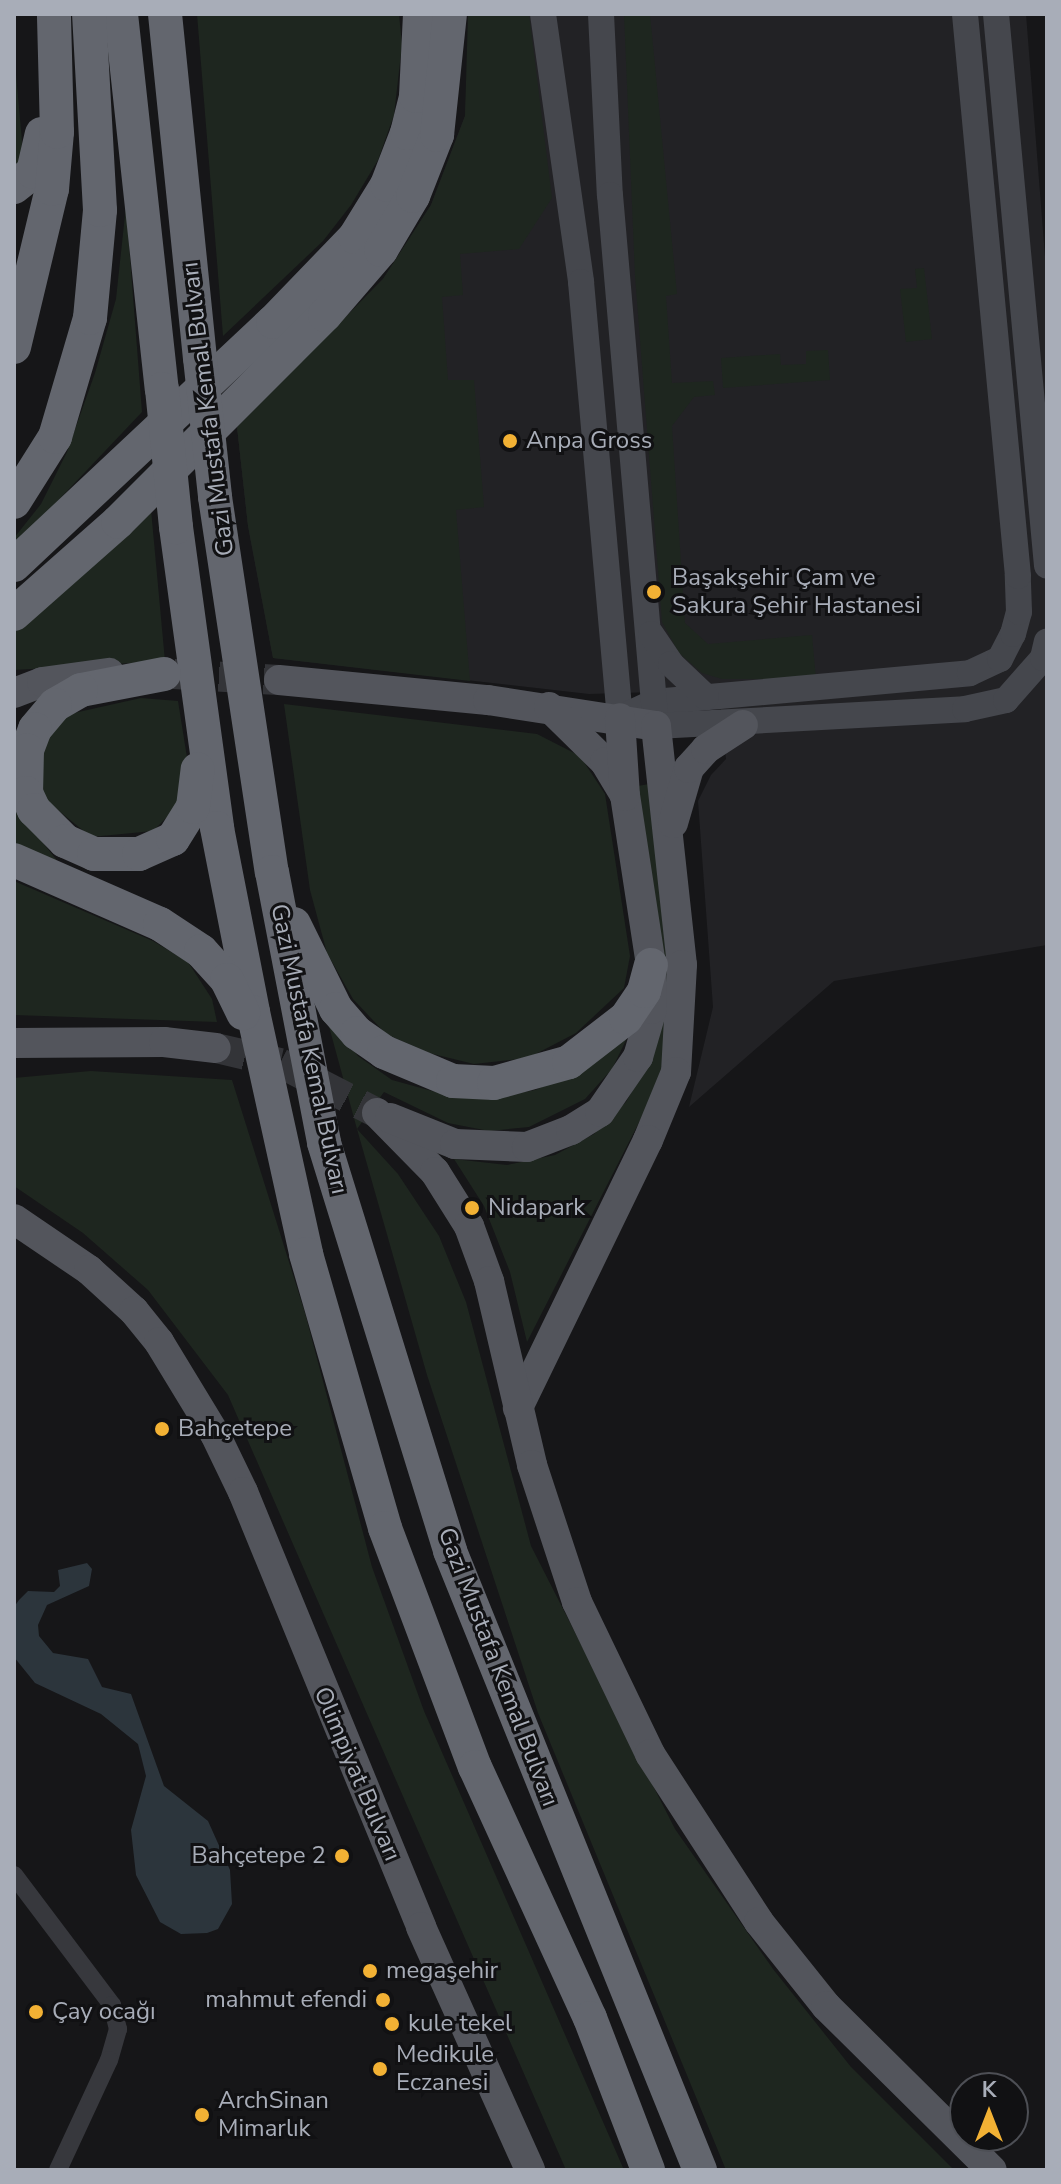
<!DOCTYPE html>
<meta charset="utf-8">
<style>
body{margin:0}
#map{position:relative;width:1061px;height:2184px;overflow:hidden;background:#161618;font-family:"Nunito Sans",sans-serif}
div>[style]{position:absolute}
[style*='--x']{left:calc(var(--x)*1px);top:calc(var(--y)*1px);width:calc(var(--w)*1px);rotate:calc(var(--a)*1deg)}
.built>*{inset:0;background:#222225}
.green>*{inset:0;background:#1e261f}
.water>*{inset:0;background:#2c353c}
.primary-tunnel>*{height:30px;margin-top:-15px;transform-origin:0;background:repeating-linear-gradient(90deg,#333438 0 30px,transparent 0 45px)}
.street>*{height:18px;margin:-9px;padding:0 9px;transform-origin:9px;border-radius:9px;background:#37383d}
.secondary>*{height:26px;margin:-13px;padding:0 13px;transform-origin:13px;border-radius:13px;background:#45474d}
.primary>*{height:30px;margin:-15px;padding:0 15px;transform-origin:15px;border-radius:15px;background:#53555c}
.highway>*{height:34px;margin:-17px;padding:0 17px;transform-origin:17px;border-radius:17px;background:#63666e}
.highway-bridge>*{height:34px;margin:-17px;padding:0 17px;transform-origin:17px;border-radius:17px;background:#63666e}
.dots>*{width:22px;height:22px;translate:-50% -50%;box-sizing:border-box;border:4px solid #111113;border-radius:50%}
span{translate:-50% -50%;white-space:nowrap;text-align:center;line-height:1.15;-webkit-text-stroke:6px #111113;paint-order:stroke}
.street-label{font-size:24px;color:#a8adb8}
.poi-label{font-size:24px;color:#a8adb8}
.left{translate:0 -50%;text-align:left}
.right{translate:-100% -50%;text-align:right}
.frame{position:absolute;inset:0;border:16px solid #a8adb8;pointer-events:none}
.north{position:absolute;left:949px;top:2072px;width:80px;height:80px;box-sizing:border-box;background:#111113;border:2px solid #4d4f55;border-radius:50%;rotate:0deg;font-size:22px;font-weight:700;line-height:32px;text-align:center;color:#a8adb8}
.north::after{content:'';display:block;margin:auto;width:28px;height:36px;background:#f2b134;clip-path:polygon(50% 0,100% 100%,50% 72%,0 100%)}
</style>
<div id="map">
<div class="built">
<i style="clip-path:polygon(470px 14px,1026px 14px,1047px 282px,1047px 945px,834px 981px,689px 1107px,713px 1007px,698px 801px,711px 775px,726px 759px,719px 690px,589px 694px,273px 658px,248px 526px,237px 427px,383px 279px,431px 205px,465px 116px)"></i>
</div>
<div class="green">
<i style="clip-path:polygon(197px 14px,399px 14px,402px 45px,394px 115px,378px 160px,351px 205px,323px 241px,223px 336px)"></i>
<i style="clip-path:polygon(468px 14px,529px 14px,552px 198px,519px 249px,460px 254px,463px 295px,442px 297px,448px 380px,474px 380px,484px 507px,456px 510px,470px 681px,273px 658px,248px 526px,237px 427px,383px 279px,431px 205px,465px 116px)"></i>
<i style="clip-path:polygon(624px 14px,650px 14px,677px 294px,666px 296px,672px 383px,713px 381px,715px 395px,694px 397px,672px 426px,685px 623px,708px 644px,812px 635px,816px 679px,722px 679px,702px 673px,679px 653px,662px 622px,635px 276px)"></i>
<i style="clip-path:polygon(14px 52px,22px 141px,21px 166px,14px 172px)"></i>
<i style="clip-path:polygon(126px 206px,142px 412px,14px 547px,14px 538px,41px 504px,67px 452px,95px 373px,116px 299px)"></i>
<i style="clip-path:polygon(924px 268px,932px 339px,906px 342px,900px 289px,917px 288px,915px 269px)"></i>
<i style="clip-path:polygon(828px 350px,830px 380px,723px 388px,721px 358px,780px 354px,781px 365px,806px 364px,806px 351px)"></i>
<i style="clip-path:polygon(150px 499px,165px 661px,14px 670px,14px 633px)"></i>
<i style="clip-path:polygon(141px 698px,178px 701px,189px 770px,176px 808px,153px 831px,91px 837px,42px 797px,37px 765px,46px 739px,65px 715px)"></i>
<i style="clip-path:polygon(284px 704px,537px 734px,580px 756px,605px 794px,630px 956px,624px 988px,576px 1033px,528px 1058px,474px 1064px,429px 1053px,386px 1034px,353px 999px,327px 953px,310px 890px)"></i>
<i style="clip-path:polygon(649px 784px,673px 1020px,657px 1087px,527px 1342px,510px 1272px,484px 1206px,454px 1159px,507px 1165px,555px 1155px,594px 1134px,626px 1102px,656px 1049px,638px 786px)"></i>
<i style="clip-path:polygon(14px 803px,40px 839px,59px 863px,14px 843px)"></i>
<i style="clip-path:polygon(14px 881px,153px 941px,188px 962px,212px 999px,217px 1022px,14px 1015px)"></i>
<i style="clip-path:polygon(327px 1019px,358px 1056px,392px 1080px,443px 1094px,494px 1098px,535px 1090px,579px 1072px,629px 1034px,612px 1069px,585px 1099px,529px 1127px,489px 1131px,448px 1123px,384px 1092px,357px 1129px,398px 1174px,439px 1236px,466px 1302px,531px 1546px,675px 1829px,773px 1969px,851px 2067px,954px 2170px,726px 2170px,538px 1713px,427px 1375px,357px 1129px)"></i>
<i style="clip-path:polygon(91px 1071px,232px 1080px,305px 1313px,372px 1567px,424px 1711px,624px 2170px,566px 2170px,228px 1395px,148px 1290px,83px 1233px,14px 1186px,14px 1078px)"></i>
</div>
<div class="water">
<i style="clip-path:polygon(87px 1563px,92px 1569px,89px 1586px,47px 1605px,38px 1625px,39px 1636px,53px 1653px,88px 1659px,102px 1687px,131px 1694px,164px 1786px,208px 1821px,230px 1870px,232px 1904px,218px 1929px,207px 1933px,181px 1934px,160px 1922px,136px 1875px,131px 1830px,146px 1776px,138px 1744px,101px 1714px,35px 1683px,14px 1657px,14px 1607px,19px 1600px,28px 1591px,54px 1592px,60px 1586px,58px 1570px)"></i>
</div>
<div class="primary-tunnel">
<i style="--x:174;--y:674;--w:105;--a:3.3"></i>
<i style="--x:216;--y:1048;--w:66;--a:13.2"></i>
<i style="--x:280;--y:1063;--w:109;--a:27.3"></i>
</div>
<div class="street">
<i style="--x:14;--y:1875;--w:163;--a:53"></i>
<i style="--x:112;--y:2005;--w:25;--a:76"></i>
<i style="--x:118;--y:2029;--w:32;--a:106"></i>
<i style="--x:109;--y:2060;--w:121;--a:114.9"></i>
</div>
<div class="secondary">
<i style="--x:543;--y:14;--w:271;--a:81.9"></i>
<i style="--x:581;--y:282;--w:438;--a:84.9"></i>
<i style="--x:620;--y:718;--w:38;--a:-25"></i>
<i style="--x:654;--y:702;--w:317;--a:-5.2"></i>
<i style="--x:970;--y:673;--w:33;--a:-25"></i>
<i style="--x:1000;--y:659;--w:28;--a:-63"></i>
<i style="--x:1013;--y:634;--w:23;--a:-75"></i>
<i style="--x:1019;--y:612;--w:36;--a:-92"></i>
<i style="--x:1018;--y:576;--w:564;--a:-95.39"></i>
<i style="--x:601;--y:14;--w:181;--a:87.2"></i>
<i style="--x:610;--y:195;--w:533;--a:85.05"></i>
<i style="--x:656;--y:726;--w:309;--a:-3.1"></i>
<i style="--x:965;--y:709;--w:42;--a:-12.4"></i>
<i style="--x:1006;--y:700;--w:56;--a:-48.6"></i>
<i style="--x:1043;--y:658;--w:17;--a:-77"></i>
<i style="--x:996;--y:14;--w:554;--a:84.72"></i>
<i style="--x:651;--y:634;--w:36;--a:56"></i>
<i style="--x:671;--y:664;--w:48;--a:43.3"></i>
</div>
<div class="primary">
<i style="--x:279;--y:680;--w:210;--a:5.5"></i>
<i style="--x:488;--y:700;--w:170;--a:8.8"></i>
<i style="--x:656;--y:726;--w:240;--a:83.8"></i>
<i style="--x:682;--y:965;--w:107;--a:93.2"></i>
<i style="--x:676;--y:1072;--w:74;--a:112.4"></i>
<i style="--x:648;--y:1140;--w:298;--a:115.9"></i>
<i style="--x:14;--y:693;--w:30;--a:-21"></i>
<i style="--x:42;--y:682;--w:68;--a:-7.7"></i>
<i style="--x:549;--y:707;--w:78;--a:44.5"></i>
<i style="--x:605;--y:762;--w:35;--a:59"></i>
<i style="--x:673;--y:823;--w:57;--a:-73.8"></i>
<i style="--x:689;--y:768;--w:25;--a:-48"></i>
<i style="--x:706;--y:749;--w:44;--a:-33"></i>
<i style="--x:14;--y:1043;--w:150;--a:-0.4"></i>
<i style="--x:164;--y:1042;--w:52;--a:6.6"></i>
<i style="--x:377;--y:1113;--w:83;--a:45.5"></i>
<i style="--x:435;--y:1172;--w:64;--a:57.8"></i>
<i style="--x:469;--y:1226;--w:59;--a:70"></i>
<i style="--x:489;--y:1281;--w:189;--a:76.8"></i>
<i style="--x:532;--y:1465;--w:144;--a:71.8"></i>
<i style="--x:577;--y:1602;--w:169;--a:64.3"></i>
<i style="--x:650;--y:1754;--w:200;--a:57"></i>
<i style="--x:759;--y:1922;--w:107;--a:51.4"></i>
<i style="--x:826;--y:2006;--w:233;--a:44.7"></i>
<i style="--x:390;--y:1118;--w:70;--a:21.8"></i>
<i style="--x:455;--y:1144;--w:72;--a:2.4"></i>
<i style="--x:527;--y:1147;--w:47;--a:-21.1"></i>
<i style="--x:571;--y:1130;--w:34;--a:-32"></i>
<i style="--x:600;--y:1112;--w:67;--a:-55.4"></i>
<i style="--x:638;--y:1057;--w:50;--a:-73.7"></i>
<i style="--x:652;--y:1009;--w:44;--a:-91.3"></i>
<i style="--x:651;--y:965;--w:171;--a:-98.7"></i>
<i style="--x:625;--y:796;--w:78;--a:-93.7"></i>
<i style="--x:14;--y:1219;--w:91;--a:34.2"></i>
<i style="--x:89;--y:1270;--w:61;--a:42.3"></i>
<i style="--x:134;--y:1311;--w:40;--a:51"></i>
<i style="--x:159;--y:1342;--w:108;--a:58.7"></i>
<i style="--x:215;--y:1434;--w:64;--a:64.2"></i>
<i style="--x:243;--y:1492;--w:470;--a:67.7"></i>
<i style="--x:421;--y:1927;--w:266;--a:65.8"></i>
</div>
<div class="highway">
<i style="--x:121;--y:14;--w:377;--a:83.8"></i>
<i style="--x:165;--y:14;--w:346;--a:84.2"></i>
<i style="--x:14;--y:187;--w:24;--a:-38"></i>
<i style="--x:33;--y:172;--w:39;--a:-77"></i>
<i style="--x:14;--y:347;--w:163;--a:-76.5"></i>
<i style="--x:52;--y:189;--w:57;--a:-85"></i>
<i style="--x:57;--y:132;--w:118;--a:-91.5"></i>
<i style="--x:215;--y:497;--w:379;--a:81.4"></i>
<i style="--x:272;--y:872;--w:276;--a:79.1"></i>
<i style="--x:324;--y:1143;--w:427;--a:72.8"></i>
<i style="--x:450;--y:1551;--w:668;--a:68.01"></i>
<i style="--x:14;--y:502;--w:77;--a:-57.8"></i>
<i style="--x:55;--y:437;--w:124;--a:-73.6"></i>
<i style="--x:90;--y:318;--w:108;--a:-84.7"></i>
<i style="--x:100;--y:210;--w:196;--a:-93.2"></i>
<i style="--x:176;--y:527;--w:304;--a:82.2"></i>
<i style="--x:217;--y:828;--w:187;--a:78.9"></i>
<i style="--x:253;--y:1012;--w:248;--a:77.6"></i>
<i style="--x:306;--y:1254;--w:285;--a:73.9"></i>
<i style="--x:385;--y:1528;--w:255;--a:69.4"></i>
<i style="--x:475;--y:1767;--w:276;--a:65.4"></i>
<i style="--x:590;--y:2018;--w:163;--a:69.1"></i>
<i style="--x:14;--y:565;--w:355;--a:-43.2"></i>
<i style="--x:273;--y:322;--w:118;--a:-46"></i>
<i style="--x:355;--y:237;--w:61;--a:-58.4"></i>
<i style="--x:387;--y:185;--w:56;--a:-69"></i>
<i style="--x:407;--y:133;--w:38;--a:-76"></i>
<i style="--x:416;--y:96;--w:82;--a:-87.2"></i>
<i style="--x:14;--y:614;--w:139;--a:-41.5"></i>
<i style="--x:118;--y:522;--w:293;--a:-45"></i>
<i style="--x:325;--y:315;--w:86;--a:-49.3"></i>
<i style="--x:381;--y:250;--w:63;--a:-59.3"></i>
<i style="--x:413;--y:196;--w:66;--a:-68.5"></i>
<i style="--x:437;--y:135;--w:122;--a:-83.9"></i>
<i style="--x:164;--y:674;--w:85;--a:169.1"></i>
<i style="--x:81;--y:690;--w:30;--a:150"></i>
<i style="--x:55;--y:705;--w:31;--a:130"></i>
<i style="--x:35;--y:729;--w:22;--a:111"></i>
<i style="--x:27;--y:750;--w:43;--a:91.3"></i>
<i style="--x:26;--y:793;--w:19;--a:65"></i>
<i style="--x:34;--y:810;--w:44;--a:45"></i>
<i style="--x:65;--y:841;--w:32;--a:24"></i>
<i style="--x:94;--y:854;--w:45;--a:0"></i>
<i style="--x:139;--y:854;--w:37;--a:-24"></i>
<i style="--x:173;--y:839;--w:38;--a:-58"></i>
<i style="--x:193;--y:807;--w:38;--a:-83"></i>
<i style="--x:14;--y:860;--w:159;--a:23.7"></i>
<i style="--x:160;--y:924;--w:49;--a:33.4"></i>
<i style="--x:201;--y:951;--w:39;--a:48"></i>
<i style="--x:227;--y:980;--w:37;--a:64"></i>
<i style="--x:294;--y:924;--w:95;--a:63.7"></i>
<i style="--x:336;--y:1009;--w:32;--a:49"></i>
<i style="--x:357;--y:1033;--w:33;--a:35"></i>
<i style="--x:384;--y:1052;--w:75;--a:22.8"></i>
<i style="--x:453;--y:1081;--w:41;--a:2.8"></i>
<i style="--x:494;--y:1083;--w:78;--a:-15.6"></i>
<i style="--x:569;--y:1062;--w:72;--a:-37.7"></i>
<i style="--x:626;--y:1018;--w:32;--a:-56"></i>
<i style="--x:644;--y:991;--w:27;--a:-75"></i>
</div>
<div class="highway-bridge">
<i style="--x:200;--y:358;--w:140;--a:83.8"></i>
<i style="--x:162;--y:389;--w:139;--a:84.2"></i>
</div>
<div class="dots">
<i style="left:510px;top:441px;background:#f2b134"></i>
<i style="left:654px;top:592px;background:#f2b134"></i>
<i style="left:472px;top:1208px;background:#f2b134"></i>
<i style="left:162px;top:1429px;background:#f2b134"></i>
<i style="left:342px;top:1856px;background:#f2b134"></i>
<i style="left:370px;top:1971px;background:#f2b134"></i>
<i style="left:383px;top:2000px;background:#f2b134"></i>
<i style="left:36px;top:2012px;background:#f2b134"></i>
<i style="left:392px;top:2024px;background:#f2b134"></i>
<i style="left:380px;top:2069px;background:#f2b134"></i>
<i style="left:202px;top:2115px;background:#f2b134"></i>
</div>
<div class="street-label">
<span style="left:208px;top:409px;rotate:-97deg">Gazi Mustafa Kemal Bulvarı</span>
<span style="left:309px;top:1049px;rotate:78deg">Gazi Mustafa Kemal Bulvarı</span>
<span style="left:498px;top:1667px;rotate:69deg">Gazi Mustafa Kemal Bulvarı</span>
<span style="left:357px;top:1774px;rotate:67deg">Olimpiyat Bulvarı</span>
</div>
<div class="poi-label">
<span class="left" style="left:526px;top:441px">Anpa Gross</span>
<span class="left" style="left:672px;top:592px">Başakşehir Çam ve<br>Sakura Şehir Hastanesi</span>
<span class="left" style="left:488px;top:1208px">Nidapark</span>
<span class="left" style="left:178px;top:1429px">Bahçetepe</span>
<span class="right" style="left:326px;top:1856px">Bahçetepe 2</span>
<span class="left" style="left:386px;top:1971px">megaşehir</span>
<span class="right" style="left:367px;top:2000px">mahmut efendi</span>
<span class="left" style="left:52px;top:2012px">Çay ocağı</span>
<span class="left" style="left:408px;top:2024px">kule tekel</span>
<span class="left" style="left:396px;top:2069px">Medikule<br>Eczanesi</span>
<span class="left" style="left:218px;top:2115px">ArchSinan<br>Mimarlık</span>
</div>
<div class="frame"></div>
<div class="north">K</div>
</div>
